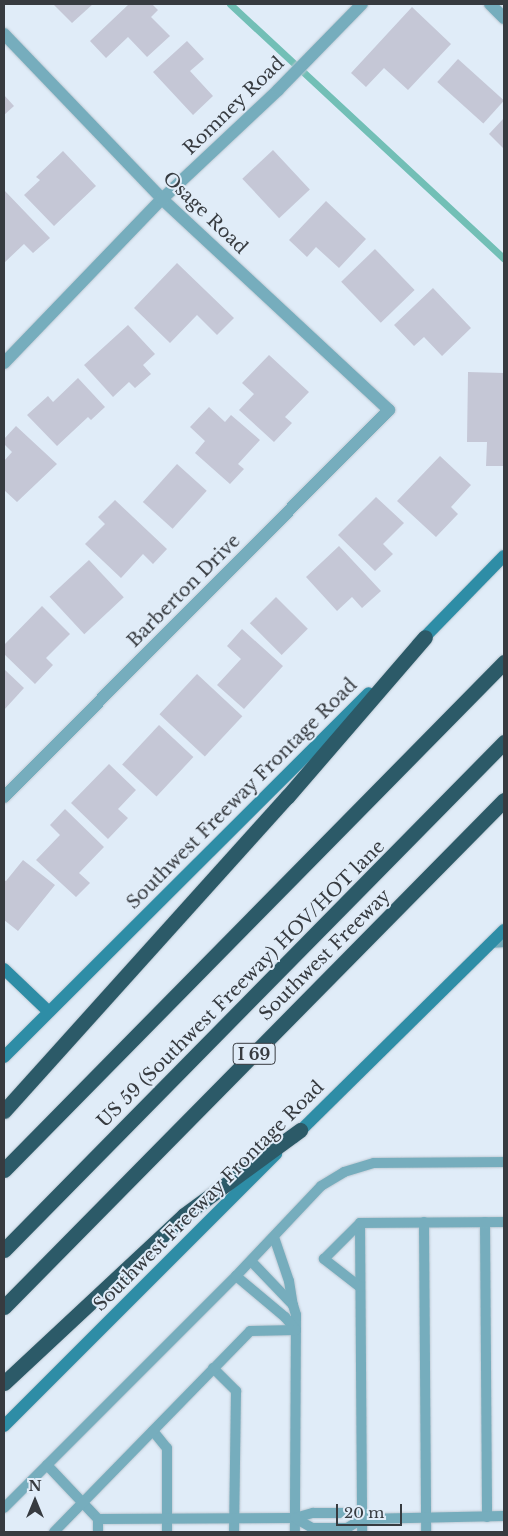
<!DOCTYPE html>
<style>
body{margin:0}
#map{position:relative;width:508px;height:1536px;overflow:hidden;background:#e0ecf8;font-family:"Libre Baskerville",serif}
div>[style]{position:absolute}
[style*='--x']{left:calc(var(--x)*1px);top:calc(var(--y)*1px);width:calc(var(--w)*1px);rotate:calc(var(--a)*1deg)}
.stream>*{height:7px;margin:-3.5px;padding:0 3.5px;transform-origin:3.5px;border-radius:3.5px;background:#72bfb6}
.building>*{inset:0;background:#c5c7d6;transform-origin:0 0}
.roads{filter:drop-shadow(0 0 1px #bec9d3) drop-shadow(0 0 1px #bec9d3)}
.lane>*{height:10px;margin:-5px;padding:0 5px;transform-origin:5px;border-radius:5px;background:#76adbd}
.street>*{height:12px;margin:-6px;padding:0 6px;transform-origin:6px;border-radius:6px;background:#76adbd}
.secondary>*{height:12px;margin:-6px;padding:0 6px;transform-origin:6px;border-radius:6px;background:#2e8da6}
.highway>*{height:15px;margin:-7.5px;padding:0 7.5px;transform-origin:7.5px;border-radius:7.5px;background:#2c5a68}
span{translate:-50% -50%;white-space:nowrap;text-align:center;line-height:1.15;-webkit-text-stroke:4px #e0ecf8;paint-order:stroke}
.shield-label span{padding:1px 4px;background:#e0ecf8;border:1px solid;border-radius:4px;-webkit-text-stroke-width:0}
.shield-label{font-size:16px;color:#373b40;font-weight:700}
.street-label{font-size:18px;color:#373b40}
.frame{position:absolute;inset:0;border:5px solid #373b40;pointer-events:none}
.north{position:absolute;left:10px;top:1476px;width:50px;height:50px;-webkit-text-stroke:4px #e0ecf8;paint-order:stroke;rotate:0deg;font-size:14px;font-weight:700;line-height:20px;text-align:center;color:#373b40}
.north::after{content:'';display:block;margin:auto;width:18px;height:22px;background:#373b40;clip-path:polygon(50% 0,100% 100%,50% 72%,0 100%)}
.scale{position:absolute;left:336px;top:1504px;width:66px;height:22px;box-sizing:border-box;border:2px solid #373b40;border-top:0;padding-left:6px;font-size:15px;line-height:18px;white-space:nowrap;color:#373b40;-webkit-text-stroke:4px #e0ecf8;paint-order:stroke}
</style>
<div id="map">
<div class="stream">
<i style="--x:230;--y:4;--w:374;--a:42.9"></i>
</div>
<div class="building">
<i style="clip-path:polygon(53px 4px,93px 4px,72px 23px)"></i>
<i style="clip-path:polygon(129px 4px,152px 4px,158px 10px,151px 17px,170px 36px,147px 57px,128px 37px,106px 58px,90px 41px)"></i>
<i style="clip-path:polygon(412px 7px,451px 44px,408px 90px,384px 68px,366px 87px,351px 73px)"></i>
<i style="clip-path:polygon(187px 41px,204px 59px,190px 71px,213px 96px,193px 115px,153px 72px)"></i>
<i style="left:458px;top:59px;width:62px;height:31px;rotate:42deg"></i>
<i style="clip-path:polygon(4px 95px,14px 106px,4px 115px)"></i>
<i style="clip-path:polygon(504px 118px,504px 149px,489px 134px)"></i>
<i style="left:273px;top:150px;width:54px;height:42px;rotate:47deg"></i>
<i style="clip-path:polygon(63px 151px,96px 186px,54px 226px,24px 195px,40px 180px,36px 177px)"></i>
<i style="clip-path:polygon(4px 190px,50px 238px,33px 253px,24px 244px,4px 263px)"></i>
<i style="clip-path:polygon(326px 201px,366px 239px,339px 268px,316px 247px,307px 257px,289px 240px)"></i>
<i style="left:375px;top:249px;width:57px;height:47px;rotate:46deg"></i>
<i style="clip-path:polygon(177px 263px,234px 318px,217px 335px,197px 315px,170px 343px,134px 308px)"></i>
<i style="clip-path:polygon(433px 288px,471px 328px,442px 356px,424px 337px,414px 346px,394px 325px)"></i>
<i style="clip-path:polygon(128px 325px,155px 354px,143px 365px,151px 374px,135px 388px,129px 382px,113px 397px,84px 365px)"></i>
<i style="clip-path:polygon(269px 355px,309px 392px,285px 417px,292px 423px,274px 442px,239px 410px,254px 394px,242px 383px)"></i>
<i style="clip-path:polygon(468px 372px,504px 373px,504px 466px,486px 466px,487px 442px,467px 442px)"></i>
<i style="clip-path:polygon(78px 378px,105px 407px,91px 420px,88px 417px,57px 446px,27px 415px,48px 396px,53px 402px)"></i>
<i style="clip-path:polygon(209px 407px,225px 422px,231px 415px,260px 440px,238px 464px,244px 469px,230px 484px,195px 453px,205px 441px,190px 427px)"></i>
<i style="clip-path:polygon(16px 426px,57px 464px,17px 502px,4px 490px,4px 461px,12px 452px,4px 444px,4px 439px)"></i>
<i style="clip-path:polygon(440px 456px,471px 485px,451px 507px,458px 514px,436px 537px,397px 501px)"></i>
<i style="left:177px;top:464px;width:40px;height:51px;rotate:42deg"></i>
<i style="clip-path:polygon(376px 497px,404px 523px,383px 544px,393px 554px,375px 571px,338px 535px)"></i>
<i style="clip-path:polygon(115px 500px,167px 549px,153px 564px,143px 554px,121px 578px,85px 544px,105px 524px,98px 517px)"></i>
<i style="clip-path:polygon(339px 546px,381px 591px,362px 608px,352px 597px,337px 611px,306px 577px)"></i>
<i style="left:89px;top:560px;width:51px;height:54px;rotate:47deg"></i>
<i style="left:276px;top:597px;width:45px;height:37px;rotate:45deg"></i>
<i style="clip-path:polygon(42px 606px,70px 634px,46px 658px,53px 665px,35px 684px,4px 654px,4px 645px)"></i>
<i style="clip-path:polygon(242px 629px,283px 666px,244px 709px,217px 685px,241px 659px,227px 646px)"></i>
<i style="clip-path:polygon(4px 669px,24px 688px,4px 710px)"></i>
<i style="left:197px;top:674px;width:62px;height:55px;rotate:43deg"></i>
<i style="left:159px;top:725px;width:47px;height:54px;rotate:43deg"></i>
<i style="clip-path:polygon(109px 764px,136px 790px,118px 809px,128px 818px,108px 839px,71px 803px)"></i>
<i style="clip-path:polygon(65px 809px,104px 847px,79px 873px,90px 883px,76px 897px,36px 860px,60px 835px,50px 825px)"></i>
<i style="clip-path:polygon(23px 860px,55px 885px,18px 931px,4px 920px,4px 880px,6px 881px)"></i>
</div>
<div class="roads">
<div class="lane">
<i style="--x:491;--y:943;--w:13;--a:-4"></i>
<i style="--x:424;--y:1222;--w:310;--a:89.6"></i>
<i style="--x:485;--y:1222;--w:295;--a:89.6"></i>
<i style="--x:360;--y:1223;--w:309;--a:89.6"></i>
<i style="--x:274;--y:1237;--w:46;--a:71.2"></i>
<i style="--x:289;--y:1281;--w:24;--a:81"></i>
<i style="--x:251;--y:1261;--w:61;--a:46.3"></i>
<i style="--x:293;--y:1305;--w:10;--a:73"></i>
<i style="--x:296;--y:1315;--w:217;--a:90.3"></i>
<i style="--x:236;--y:1276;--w:64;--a:39.9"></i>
<i style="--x:285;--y:1317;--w:17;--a:50"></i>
<i style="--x:360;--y:1287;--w:46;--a:-142.1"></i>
<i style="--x:324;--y:1259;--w:51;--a:-45"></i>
<i style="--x:360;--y:1223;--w:144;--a:-0.4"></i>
<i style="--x:213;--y:1368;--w:33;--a:45"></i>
<i style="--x:236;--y:1391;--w:141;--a:90.8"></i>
<i style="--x:153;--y:1431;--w:22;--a:51"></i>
<i style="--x:167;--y:1448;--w:84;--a:90"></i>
<i style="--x:47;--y:1465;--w:74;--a:46.6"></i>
<i style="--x:98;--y:1519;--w:197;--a:-0.3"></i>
<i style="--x:295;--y:1518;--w:19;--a:-16"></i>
<i style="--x:313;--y:1513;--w:37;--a:0"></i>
<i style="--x:350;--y:1513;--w:13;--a:27"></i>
<i style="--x:362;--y:1519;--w:142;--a:-1.2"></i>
<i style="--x:4;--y:1508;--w:328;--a:-45"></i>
<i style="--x:236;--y:1276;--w:124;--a:-46.6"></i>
<i style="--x:321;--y:1186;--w:27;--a:-31"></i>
<i style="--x:344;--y:1172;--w:31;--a:-17"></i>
<i style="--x:374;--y:1163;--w:130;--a:-0.4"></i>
<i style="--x:295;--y:1518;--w:20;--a:30"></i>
<i style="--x:312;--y:1528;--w:35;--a:0"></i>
<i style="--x:347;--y:1528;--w:17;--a:-31"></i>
<i style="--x:98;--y:1519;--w:13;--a:90"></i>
<i style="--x:54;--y:1532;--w:281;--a:-45.7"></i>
<i style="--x:250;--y:1331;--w:46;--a:-1.2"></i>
</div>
<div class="street">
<i style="--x:490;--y:4;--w:20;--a:45"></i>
<i style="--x:4;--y:34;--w:228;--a:46.2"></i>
<i style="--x:162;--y:199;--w:310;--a:42.9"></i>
<i style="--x:389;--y:410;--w:546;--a:134.85"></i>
<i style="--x:4;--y:363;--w:228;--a:-46.1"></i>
<i style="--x:162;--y:199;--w:159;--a:-43.2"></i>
<i style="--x:278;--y:90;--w:120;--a:-45.7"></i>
</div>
<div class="secondary">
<i style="--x:418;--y:644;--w:123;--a:-45.7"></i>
<i style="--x:4;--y:969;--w:61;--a:43.7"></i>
<i style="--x:4;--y:1057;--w:515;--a:-44.92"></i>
<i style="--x:294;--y:1137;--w:295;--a:-44.6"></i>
<i style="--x:4;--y:1426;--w:385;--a:-45"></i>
</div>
<div class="highway">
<i style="--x:4;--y:1111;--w:423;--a:-48"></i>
<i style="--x:287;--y:797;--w:211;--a:-49.2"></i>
<i style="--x:4;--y:1170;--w:713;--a:-45.45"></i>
<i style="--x:4;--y:1250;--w:713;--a:-45.45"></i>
<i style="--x:4;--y:1307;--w:712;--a:-45.4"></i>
<i style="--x:4;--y:1383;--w:246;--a:-43"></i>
<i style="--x:184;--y:1215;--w:144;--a:-36.2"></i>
</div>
</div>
<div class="shield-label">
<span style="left:254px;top:1054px">I 69</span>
</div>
<div class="street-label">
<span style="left:234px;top:106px;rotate:-44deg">Romney Road</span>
<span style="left:205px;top:213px;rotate:44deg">Osage Road</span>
<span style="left:184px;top:591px;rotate:-45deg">Barberton Drive</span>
<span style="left:242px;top:794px;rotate:-45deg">Southwest Freeway Frontage Road</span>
<span style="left:325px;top:955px;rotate:-45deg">Southwest Freeway</span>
<span style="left:241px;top:984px;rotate:-45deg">US 59 (Southwest Freeway) HOV/HOT lane</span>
<span style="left:209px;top:1196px;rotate:-45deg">Southwest Freeway Frontage Road</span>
</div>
<div class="frame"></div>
<div class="north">N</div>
<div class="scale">20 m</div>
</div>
